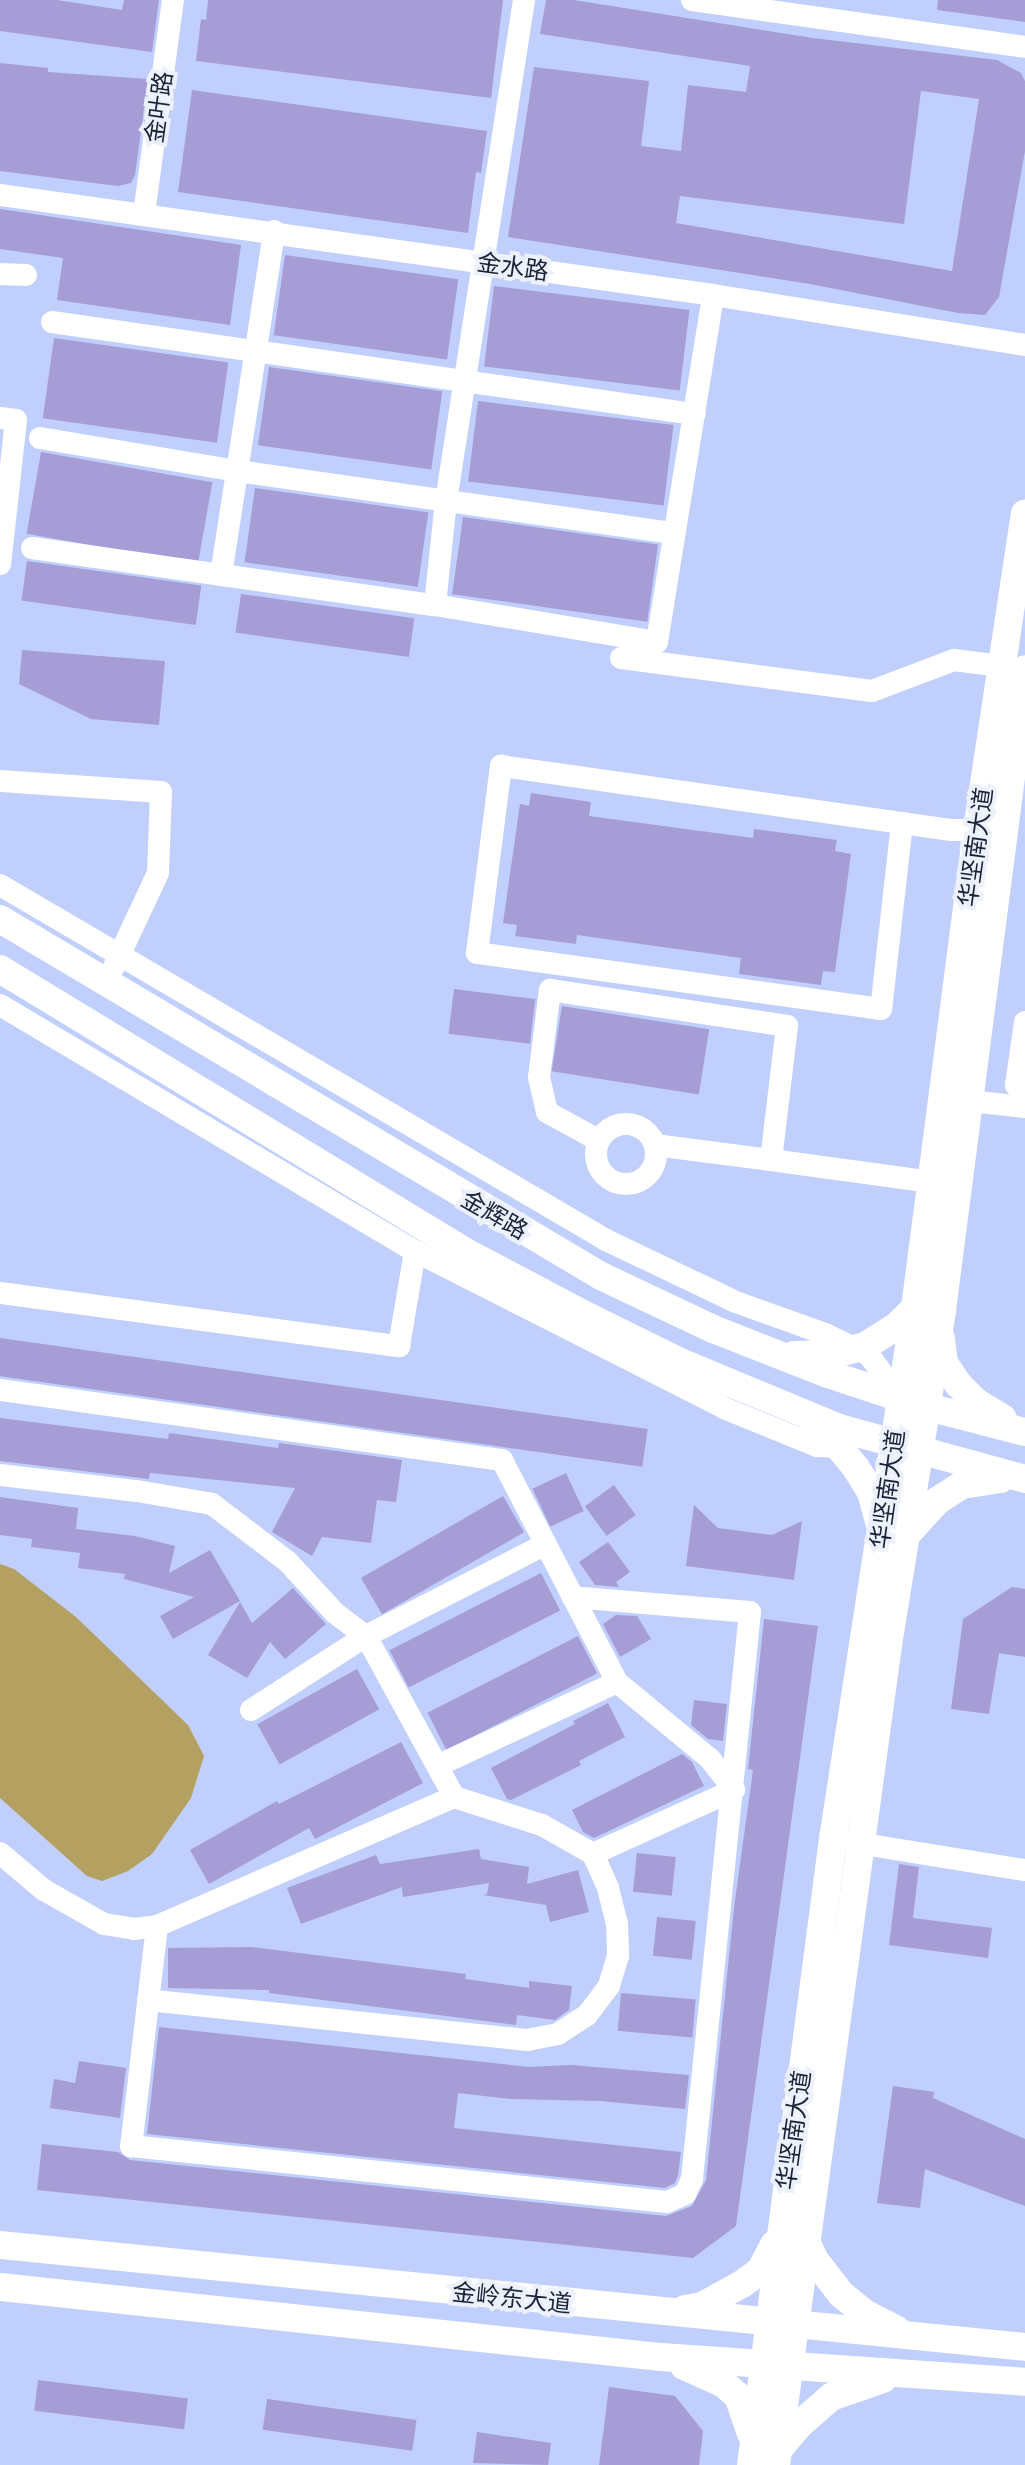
<!DOCTYPE html>
<meta charset="utf-8">
<style>
body{margin:0}
#map{position:relative;width:1025px;height:2465px;overflow:hidden;background:#c0cffc;font-family:"Exo 2","Noto Sans SC",sans-serif}
div>[style]{position:absolute}
[style*='--x']{left:calc(var(--x)*1px);top:calc(var(--y)*1px);width:calc(var(--w)*1px);rotate:calc(var(--a)*1deg)}
.water>*{inset:0;background:#b4a061}
.building>*{inset:0;background:#a69dd6;transform-origin:0 0}
.minor>*{height:22px;margin:-11px;padding:0 11px;transform-origin:11px;border-radius:11px;background:#fff}
.minor>.ring{margin:-11px;padding:0;box-sizing:content-box;background:none;border:22px solid #fff;border-radius:50%}
.major>*{height:28px;margin:-14px;padding:0 14px;transform-origin:14px;border-radius:14px;background:#fff}
span{translate:-50% -50%;white-space:nowrap;text-align:center;line-height:1.15;-webkit-text-stroke:8px #edf1fc;paint-order:stroke}
.street-label{font-size:24px;color:#1c2237}
</style>
<div id="map">
<div class="water">
<i style="clip-path:polygon(0 1564px,14px 1569px,76px 1617px,188px 1725px,204px 1756px,191px 1798px,152px 1854px,128px 1871px,102px 1881px,87px 1876px,0 1798px)"></i>
</div>
<div class="building">
<i style="clip-path:polygon(0 0,57px 0,122px 10px,124px 0,159px 0,152px 52px,0 31px)"></i>
<i style="clip-path:polygon(208px 0,503px 0,491px 98px,196px 61px,201px 19px,206px 20px)"></i>
<i style="clip-path:polygon(evenodd,546px 0,574px 0,813px 38px,997px 60px,1021px 73px,1025px 81px,1025px 151px,999px 297px,985px 315px,958px 313px,810px 284px,508px 237px,534px 67px,649px 81px,641px 146px,681px 151px,688px 85px,746px 92px,750px 66px,540px 34px,546px 0,921px 91px,979px 99px,952px 271px,676px 223px,680px 196px,904px 224px,921px 91px)"></i>
<i style="clip-path:polygon(938px 0,1025px 0,1025px 22px,937px 10px)"></i>
<i style="clip-path:polygon(0 63px,48px 68px,48px 72px,148px 79px,135px 175px,131px 183px,118px 186px,0 171px)"></i>
<i style="clip-path:polygon(192px 90px,487px 131px,481px 173px,476px 172px,468px 233px,178px 192px)"></i>
<i style="clip-path:polygon(0 209px,241px 245px,230px 325px,57px 300px,63px 258px,0 249px)"></i>
<i style="left:285px;top:255px;width:175px;height:81px;rotate:8deg"></i>
<i style="left:494px;top:286px;width:197px;height:81px;rotate:7deg"></i>
<i style="left:54px;top:338px;width:176px;height:81px;rotate:8deg"></i>
<i style="left:269px;top:367px;width:175px;height:79px;rotate:8deg"></i>
<i style="left:478px;top:401px;width:197px;height:81px;rotate:7deg"></i>
<i style="left:41px;top:452px;width:174px;height:83px;rotate:10deg"></i>
<i style="left:255px;top:488px;width:175px;height:75px;rotate:8deg"></i>
<i style="left:463px;top:517px;width:197px;height:78px;rotate:8deg"></i>
<i style="left:27px;top:561px;width:176px;height:40px;rotate:8deg"></i>
<i style="left:241px;top:594px;width:175px;height:39px;rotate:8deg"></i>
<i style="clip-path:polygon(22px 650px,165px 661px,159px 725px,91px 719px,19px 684px)"></i>
<i style="clip-path:polygon(531px 793px,591px 802px,589px 816px,753px 838px,754px 829px,837px 840px,835px 851px,851px 854px,835px 972px,823px 971px,821px 985px,739px 974px,741px 958px,577px 935px,576px 944px,515px 936px,517px 925px,503px 923px,520px 804px,529px 806px)"></i>
<i style="left:454px;top:989px;width:82px;height:45px;rotate:7deg"></i>
<i style="left:562px;top:1006px;width:149px;height:66px;rotate:9deg"></i>
<i style="left:0;top:1338px;width:654px;height:38px;rotate:8deg"></i>
<i style="clip-path:polygon(0 1418px,168px 1439px,169px 1433px,278px 1448px,279px 1443px,402px 1460px,396px 1502px,377px 1500px,371px 1543px,322px 1537px,312px 1556px,272px 1532px,295px 1488px,150px 1473px,149px 1479px,0 1461px)"></i>
<i style="left:566px;top:1473px;width:42px;height:37px;rotate:65deg"></i>
<i style="left:614px;top:1485px;width:37px;height:36px;rotate:54deg"></i>
<i style="left:503px;top:1496px;width:42px;height:164px;rotate:60deg"></i>
<i style="clip-path:polygon(0 1497px,78px 1508px,76px 1529px,135px 1536px,175px 1546px,169px 1573px,210px 1550px,240px 1601px,173px 1639px,160px 1616px,194px 1597px,124px 1579px,125px 1574px,78px 1568px,80px 1553px,31px 1547px,32px 1539px,0 1535px)"></i>
<i style="clip-path:polygon(694px 1505px,718px 1528px,772px 1535px,802px 1521px,794px 1580px,686px 1566px)"></i>
<i style="clip-path:polygon(608px 1542px,630px 1572px,616px 1582px,619px 1587px,595px 1585px,579px 1562px)"></i>
<i style="left:541px;top:1573px;width:42px;height:170px;rotate:63deg"></i>
<i style="clip-path:polygon(1012px 1587px,1025px 1589px,1025px 1657px,999px 1653px,989px 1714px,951px 1709px,963px 1619px)"></i>
<i style="clip-path:polygon(293px 1588px,326px 1624px,285px 1659px,270px 1642px,247px 1678px,208px 1655px,240px 1602px,252px 1623px)"></i>
<i style="clip-path:polygon(616px 1615px,637px 1616px,651px 1639px,620px 1657px,603px 1624px)"></i>
<i style="clip-path:polygon(764px 1619px,818px 1626px,736px 2226px,693px 2258px,37px 2190px,42px 2144px,118px 2152px,130px 2160px,666px 2216px,692px 2206px,706px 2180px,734px 1908px,753px 1770px,748px 1769px)"></i>
<i style="left:578px;top:1636px;width:42px;height:169px;rotate:63deg"></i>
<i style="left:357px;top:1669px;width:46px;height:114px;rotate:61deg"></i>
<i style="clip-path:polygon(694px 1700px,727px 1704px,723px 1741px,708px 1739px,691px 1725px)"></i>
<i style="clip-path:polygon(608px 1703px,625px 1737px,579px 1761px,581px 1765px,511px 1800px,507px 1799px,491px 1768px,575px 1724px,573px 1721px)"></i>
<i style="clip-path:polygon(401px 1742px,423px 1783px,315px 1839px,309px 1828px,209px 1884px,190px 1850px,277px 1801px,279px 1804px)"></i>
<i style="clip-path:polygon(682px 1754px,692px 1762px,704px 1786px,594px 1838px,583px 1832px,572px 1810px)"></i>
<i style="clip-path:polygon(479px 1849px,481px 1859px,529px 1867px,527px 1884px,578px 1870px,589px 1912px,550px 1922px,546px 1905px,483px 1895px,487px 1894px,489px 1883px,403px 1897px,402px 1887px,301px 1924px,287px 1888px,376px 1855px,380px 1864px)"></i>
<i style="left:637px;top:1853px;width:39px;height:39px;rotate:6deg"></i>
<i style="clip-path:polygon(899px 1864px,919px 1867px,913px 1918px,992px 1928px,988px 1958px,889px 1945px)"></i>
<i style="left:657px;top:1917px;width:39px;height:39px;rotate:6deg"></i>
<i style="clip-path:polygon(252px 1947px,466px 1974px,465px 1979px,529px 1988px,529px 1981px,572px 1986px,569px 2010px,555px 2020px,517px 2015px,516px 2025px,269px 1993px,269px 1990px,168px 1988px,168px 1948px)"></i>
<i style="left:621px;top:1993px;width:75px;height:38px;rotate:5deg"></i>
<i style="clip-path:polygon(159px 2027px,530px 2067px,571px 2065px,689px 2075px,685px 2109px,600px 2101px,510px 2099px,458px 2093px,454px 2128px,681px 2152px,678px 2175px,675px 2183px,665px 2188px,147px 2134px)"></i>
<i style="clip-path:polygon(79px 2061px,126px 2068px,120px 2118px,50px 2108px,54px 2079px,75px 2083px)"></i>
<i style="clip-path:polygon(893px 2086px,934px 2092px,933px 2098px,1025px 2139px,1025px 2206px,925px 2169px,920px 2208px,877px 2203px)"></i>
<i style="left:38px;top:2380px;width:151px;height:31px;rotate:7deg"></i>
<i style="clip-path:polygon(609px 2387px,675px 2396px,703px 2431px,699px 2465px,599px 2465px)"></i>
<i style="left:267px;top:2399px;width:151px;height:31px;rotate:8deg"></i>
<i style="clip-path:polygon(477px 2432px,551px 2443px,548px 2465px,473px 2463px)"></i>
</div>
<div class="minor">
<i style="--x:692;--y:0;--w:336;--a:8"></i>
<i style="--x:0;--y:195;--w:720;--a:7.98"></i>
<i style="--x:713;--y:295;--w:316;--a:9.1"></i>
<i style="--x:144;--y:214;--w:216;--a:-82.3"></i>
<i style="--x:0;--y:274;--w:26;--a:2"></i>
<i style="--x:52;--y:322;--w:649;--a:8.16"></i>
<i style="--x:0;--y:418;--w:16;--a:7"></i>
<i style="--x:16;--y:420;--w:145;--a:96.3"></i>
<i style="--x:40;--y:438;--w:200;--a:9.5"></i>
<i style="--x:237;--y:471;--w:442;--a:8.1"></i>
<i style="--x:32;--y:548;--w:407;--a:8.1"></i>
<i style="--x:435;--y:605;--w:225;--a:9.5"></i>
<i style="--x:657;--y:642;--w:351;--a:-80.8"></i>
<i style="--x:221;--y:575;--w:348;--a:-81.2"></i>
<i style="--x:435;--y:605;--w:105;--a:-84"></i>
<i style="--x:446;--y:501;--w:507;--a:-81.15"></i>
<i style="--x:621;--y:658;--w:253;--a:7.5"></i>
<i style="--x:872;--y:691;--w:88;--a:-20.7"></i>
<i style="--x:954;--y:660;--w:47;--a:7.3"></i>
<i style="--x:0;--y:781;--w:161;--a:3.9"></i>
<i style="--x:161;--y:792;--w:81;--a:92.1"></i>
<i style="--x:158;--y:873;--w:104;--a:115.1"></i>
<i style="--x:902;--y:823;--w:187;--a:96.4"></i>
<i style="--x:881;--y:1009;--w:408;--a:-172.1"></i>
<i style="--x:477;--y:953;--w:189;--a:-82.7"></i>
<i style="--x:501;--y:766;--w:455;--a:8.1"></i>
<i style="--x:951;--y:830;--w:26;--a:0"></i>
<i style="--x:0;--y:885;--w:702;--a:30.36"></i>
<i style="--x:606;--y:1240;--w:144;--a:25.5"></i>
<i style="--x:736;--y:1302;--w:95;--a:19.8"></i>
<i style="--x:825;--y:1334;--w:49;--a:25.5"></i>
<i style="--x:869;--y:1355;--w:54;--a:54"></i>
<i style="--x:0;--y:1005;--w:482;--a:30.7"></i>
<i style="--x:415;--y:1251;--w:347;--a:26.9"></i>
<i style="--x:724;--y:1408;--w:100;--a:22.2"></i>
<i style="--x:817;--y:1446;--w:25;--a:2"></i>
<i style="--x:1025;--y:1022;--w:64;--a:98.1"></i>
<i style="--x:1016;--y:1085;--w:9;--a:6"></i>
<i style="--x:970;--y:1101;--w:55;--a:6.2"></i>
<i class="ring" style="left:596px;top:1124px;width:38px;height:38px"></i>
<i style="--x:598;--y:1140;--w:58;--a:-151.2"></i>
<i style="--x:547;--y:1112;--w:36;--a:-103"></i>
<i style="--x:539;--y:1077;--w:88;--a:-82.8"></i>
<i style="--x:550;--y:990;--w:240;--a:8.6"></i>
<i style="--x:787;--y:1026;--w:135;--a:96.8"></i>
<i style="--x:771;--y:1160;--w:162;--a:7.8"></i>
<i style="--x:655;--y:1145;--w:117;--a:7.4"></i>
<i style="--x:0;--y:1293;--w:403;--a:7.6"></i>
<i style="--x:399;--y:1346;--w:96;--a:-80.4"></i>
<i style="--x:0;--y:1390;--w:507;--a:7.94"></i>
<i style="--x:502;--y:1460;--w:250;--a:62.6"></i>
<i style="--x:617;--y:1682;--w:121;--a:39.6"></i>
<i style="--x:710;--y:1759;--w:39;--a:52"></i>
<i style="--x:734;--y:1790;--w:155;--a:155.6"></i>
<i style="--x:0;--y:1475;--w:138;--a:6.7"></i>
<i style="--x:137;--y:1491;--w:76;--a:9.8"></i>
<i style="--x:212;--y:1504;--w:96;--a:37.3"></i>
<i style="--x:288;--y:1562;--w:69;--a:47.3"></i>
<i style="--x:335;--y:1613;--w:39;--a:37"></i>
<i style="--x:366;--y:1636;--w:183;--a:61.3"></i>
<i style="--x:251;--y:1710;--w:137;--a:-32.8"></i>
<i style="--x:366;--y:1636;--w:202;--a:-27.1"></i>
<i style="--x:439;--y:1765;--w:196;--a:-25"></i>
<i style="--x:845;--y:1841;--w:182;--a:9.2"></i>
<i style="--x:0;--y:1853;--w:57;--a:40.1"></i>
<i style="--x:44;--y:1890;--w:69;--a:29.5"></i>
<i style="--x:104;--y:1924;--w:30;--a:9"></i>
<i style="--x:134;--y:1929;--w:23;--a:-7"></i>
<i style="--x:157;--y:1926;--w:324;--a:-23.5"></i>
<i style="--x:454;--y:1797;--w:92;--a:17.7"></i>
<i style="--x:542;--y:1825;--w:59;--a:29.6"></i>
<i style="--x:593;--y:1854;--w:37;--a:66"></i>
<i style="--x:608;--y:1888;--w:36;--a:76"></i>
<i style="--x:617;--y:1923;--w:33;--a:88"></i>
<i style="--x:618;--y:1956;--w:31;--a:107"></i>
<i style="--x:609;--y:1986;--w:36;--a:127"></i>
<i style="--x:587;--y:2015;--w:35;--a:147"></i>
<i style="--x:558;--y:2034;--w:32;--a:169"></i>
<i style="--x:527;--y:2040;--w:381;--a:-174"></i>
<i style="--x:157;--y:1926;--w:222;--a:96.7"></i>
<i style="--x:131;--y:2146;--w:539;--a:5.96"></i>
<i style="--x:667;--y:2202;--w:20;--a:-24"></i>
<i style="--x:685;--y:2194;--w:17;--a:-65"></i>
<i style="--x:692;--y:2179;--w:570;--a:-84.16"></i>
<i style="--x:750;--y:1612;--w:178;--a:-175.2"></i>
</div>
<div class="major">
<i style="--x:0;--y:919;--w:699;--a:30.71"></i>
<i style="--x:601;--y:1276;--w:124;--a:25.3"></i>
<i style="--x:713;--y:1329;--w:120;--a:21.4"></i>
<i style="--x:825;--y:1373;--w:108;--a:18.3"></i>
<i style="--x:928;--y:1407;--w:100;--a:14.5"></i>
<i style="--x:0;--y:969;--w:543;--a:31.29"></i>
<i style="--x:464;--y:1251;--w:130;--a:27.9"></i>
<i style="--x:579;--y:1312;--w:113;--a:26.3"></i>
<i style="--x:680;--y:1362;--w:172;--a:22.5"></i>
<i style="--x:839;--y:1428;--w:193;--a:15.3"></i>
<i style="--x:941;--y:1339;--w:24;--a:83"></i>
<i style="--x:944;--y:1363;--w:25;--a:56"></i>
<i style="--x:958;--y:1384;--w:25;--a:45"></i>
<i style="--x:976;--y:1402;--w:31;--a:31"></i>
<i style="--x:794;--y:1355;--w:41;--a:-1.4"></i>
<i style="--x:835;--y:1354;--w:31;--a:-15"></i>
<i style="--x:865;--y:1346;--w:36;--a:-32"></i>
<i style="--x:896;--y:1327;--w:27;--a:-45"></i>
<i style="--x:814;--y:1426;--w:33;--a:40"></i>
<i style="--x:839;--y:1447;--w:27;--a:51"></i>
<i style="--x:856;--y:1468;--w:28;--a:58"></i>
<i style="--x:871;--y:1492;--w:30;--a:75"></i>
<i style="--x:907;--y:1534;--w:45;--a:-47.7"></i>
<i style="--x:937;--y:1501;--w:30;--a:-33"></i>
<i style="--x:962;--y:1485;--w:39;--a:-9"></i>
<i style="--x:806;--y:2241;--w:20;--a:66"></i>
<i style="--x:814;--y:2259;--w:44;--a:52.4"></i>
<i style="--x:841;--y:2294;--w:32;--a:39"></i>
<i style="--x:866;--y:2314;--w:34;--a:27"></i>
<i style="--x:0;--y:2245;--w:1030;--a:5.68"></i>
<i style="--x:0;--y:2287;--w:665;--a:6.05"></i>
<i style="--x:661;--y:2357;--w:365;--a:3.9"></i>
<i style="--x:685;--y:2309;--w:17;--a:-10"></i>
<i style="--x:702;--y:2306;--w:46;--a:-28.8"></i>
<i style="--x:742;--y:2284;--w:22;--a:-36"></i>
<i style="--x:760;--y:2271;--w:30;--a:-62"></i>
<i style="--x:684;--y:2366;--w:44;--a:24.2"></i>
<i style="--x:724;--y:2384;--w:18;--a:41"></i>
<i style="--x:738;--y:2396;--w:39;--a:71"></i>
<i style="--x:778;--y:2450;--w:33;--a:-50"></i>
<i style="--x:799;--y:2425;--w:43;--a:-41.2"></i>
<i style="--x:831;--y:2397;--w:55;--a:-19.1"></i>
<i style="--x:751;--y:2465;--w:631;--a:-82.54"></i>
<i style="--x:833;--y:1839;--w:537;--a:-81.22"></i>
<i style="--x:915;--y:1308;--w:482;--a:-82.6"></i>
<i style="--x:977;--y:830;--w:320;--a:-81.4"></i>
<i style="--x:776;--y:2465;--w:828;--a:-82.22"></i>
<i style="--x:888;--y:1645;--w:339;--a:-80.8"></i>
<i style="--x:942;--y:1310;--w:646;--a:-82.62"></i>
</div>
<div class="street-label">
<span style="left:158px;top:107px;rotate:-82deg">金叶路</span>
<span style="left:513px;top:266px;rotate:8deg">金水路</span>
<span style="left:975px;top:847px;rotate:-82deg">华坚南大道</span>
<span style="left:495px;top:1214px;rotate:30deg">金辉路</span>
<span style="left:887px;top:1489px;rotate:-82deg">华坚南大道</span>
<span style="left:793px;top:2130px;rotate:-82deg">华坚南大道</span>
<span style="left:512px;top:2297px;rotate:6deg">金岭东大道</span>
</div>
</div>
